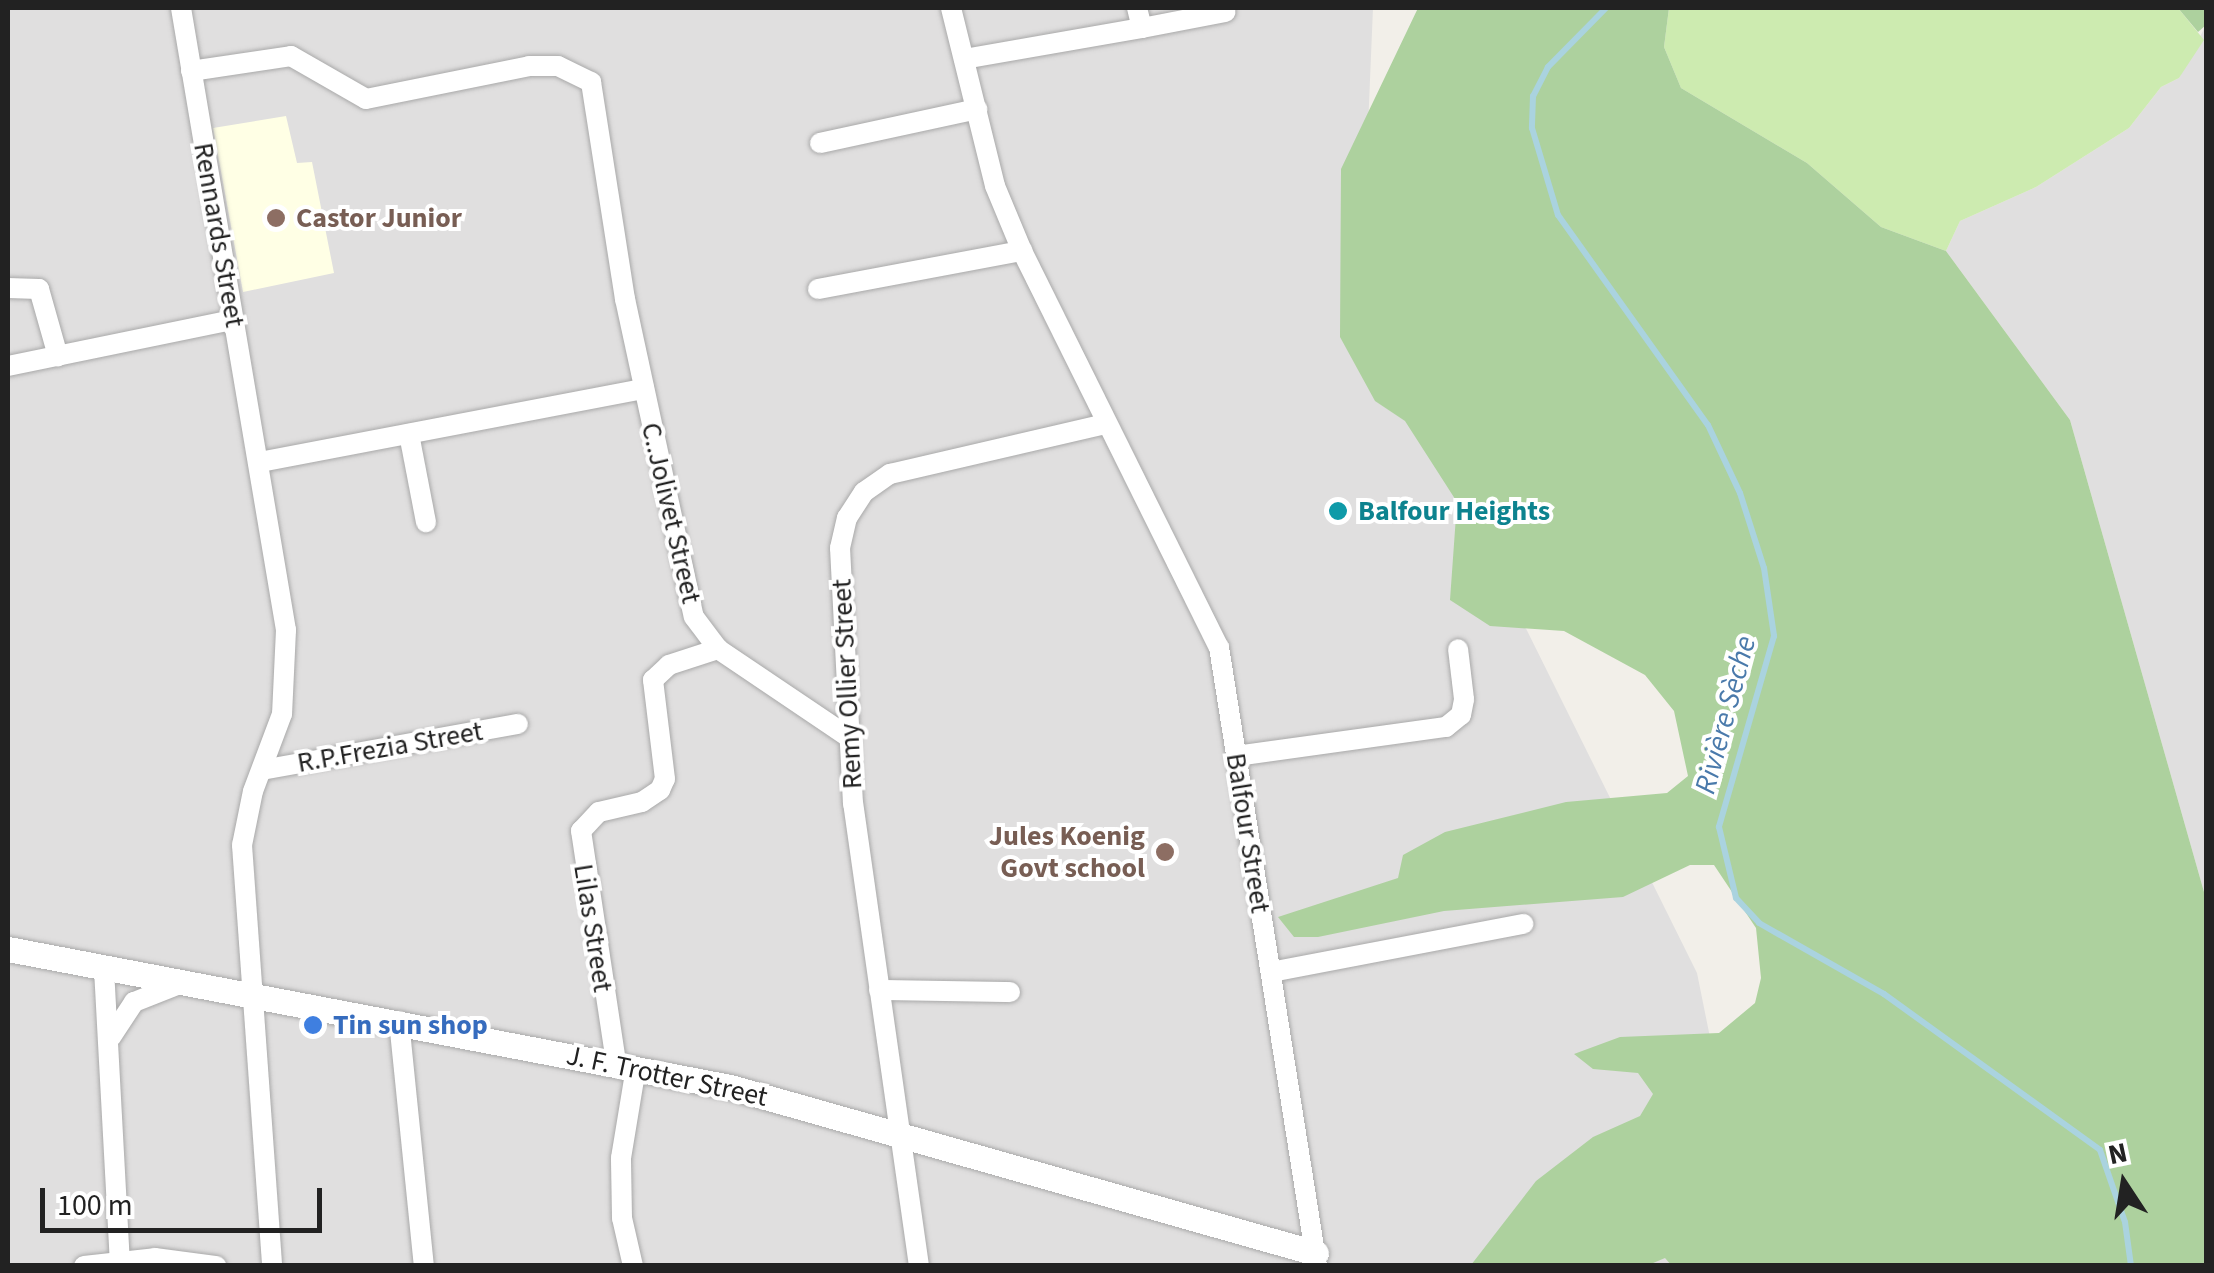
<!DOCTYPE html>
<meta charset="utf-8">
<style>
body{margin:0}
#map{position:relative;width:2214px;height:1273px;overflow:hidden;background:#f2efe9;font-family:"Source Sans 3",sans-serif}
div>[style]{position:absolute}
[style*='--x']{left:calc(var(--x)*1px);top:calc(var(--y)*1px);width:calc(var(--w)*1px);rotate:calc(var(--a)*1deg)}
.residential>*{inset:0;background:#e0dfdf}
.education>*{inset:0;background:#ffffe5}
.grass>*{inset:0;background:#cdebb0}
.forest>*{inset:0;background:#add19e}
.stream>*{height:6px;margin:-3px;padding:0 3px;transform-origin:3px;border-radius:3px;background:#aad3df}
.roads{filter:drop-shadow(0 0 2px #a9a9a9) drop-shadow(0 0 2px #a9a9a9)}
.minor>*{height:20px;margin:-10px;padding:0 10px;transform-origin:10px;border-radius:10px;background:#fff}
.tertiary>*{height:25px;margin:-12.5px;padding:0 12.5px;transform-origin:12.5px;border-radius:12.5px;background:#fff}
.dots>*{width:28px;height:28px;translate:-50% -50%;box-sizing:border-box;border:5px solid #fff;border-radius:50%}
span{translate:-50% -50%;white-space:nowrap;text-align:center;line-height:1.15;-webkit-text-stroke:8px #fff;paint-order:stroke}
.education-label{font-size:28px;color:#785e54;font-weight:700}
.left{translate:0 -50%;text-align:left}
.right{translate:-100% -50%;text-align:right}
.street-label{font-size:28px;color:#222}
.culture-label{font-size:28px;color:#0d838f;font-weight:700}
.shop-label{font-size:28px;color:#366cbe;font-weight:700}
.water-label{font-size:30px;color:#4a7aab;font-style:italic}
.frame{position:absolute;inset:0;border:10px solid #222;pointer-events:none}
.north{position:absolute;left:2074px;top:1133px;width:100px;height:100px;-webkit-text-stroke:8px #fff;paint-order:stroke;rotate:348deg;font-size:28px;font-weight:700;line-height:40px;text-align:center;color:#222}
.north::after{content:'';display:block;margin:auto;width:35px;height:45px;background:#222;clip-path:polygon(50% 0,100% 100%,50% 72%,0 100%)}
.scale{position:absolute;left:40px;top:1188px;width:282px;height:45px;box-sizing:border-box;border:5px solid #222;border-top:0;padding-left:12px;font-size:30px;line-height:35px;white-space:nowrap;color:#222;-webkit-text-stroke:8px #fff;paint-order:stroke}
</style>
<div id="map">
<div class="residential">
<i style="clip-path:polygon(8px 8px,1373px 8px,1361px 296px,1697px 973px,1756px 1265px,8px 1265px)"></i>
<i style="clip-path:polygon(2206px 25px,2206px 899px,2070px 420px,1946px 251px,1960px 221px,2036px 187px,2129px 128px,2161px 87px,2179px 78px)"></i>
</div>
<div class="education">
<i style="clip-path:polygon(286px 116px,297px 163px,312px 162px,334px 273px,243px 292px,213px 128px)"></i>
</div>
<div class="grass">
<i style="clip-path:polygon(1669px 8px,2178px 8px,2204px 40px,2179px 78px,2161px 87px,2129px 128px,2036px 187px,1960px 221px,1946px 251px,1881px 227px,1807px 163px,1681px 88px,1664px 47px)"></i>
</div>
<div class="forest">
<i style="clip-path:polygon(1418px 8px,1669px 8px,1664px 47px,1681px 88px,1807px 163px,1881px 227px,1946px 251px,2070px 420px,2206px 899px,2206px 1265px,1672px 1266px,1665px 1258px,1646px 1266px,1471px 1265px,1536px 1181px,1593px 1137px,1640px 1116px,1653px 1094px,1638px 1073px,1593px 1069px,1574px 1054px,1620px 1037px,1719px 1033px,1755px 1003px,1761px 978px,1756px 928px,1714px 865px,1690px 865px,1623px 897px,1444px 911px,1318px 937px,1294px 937px,1278px 917px,1398px 878px,1403px 855px,1445px 832px,1566px 802px,1667px 793px,1688px 776px,1674px 711px,1645px 675px,1564px 631px,1490px 626px,1450px 600px,1457px 502px,1405px 421px,1375px 401px,1340px 337px,1341px 169px)"></i>
<i style="clip-path:polygon(2178px 8px,2206px 8px,2206px 25px,2198px 32px)"></i>
</div>
<div class="stream">
<i style="--x:1606;--y:8;--w:83;--a:134.5"></i>
<i style="--x:1548;--y:67;--w:33;--a:117"></i>
<i style="--x:1533;--y:96;--w:32;--a:92"></i>
<i style="--x:1532;--y:128;--w:91;--a:73.4"></i>
<i style="--x:1558;--y:215;--w:258;--a:54.5"></i>
<i style="--x:1708;--y:425;--w:75;--a:64.8"></i>
<i style="--x:1740;--y:493;--w:79;--a:72.3"></i>
<i style="--x:1764;--y:568;--w:69;--a:81.6"></i>
<i style="--x:1774;--y:636;--w:199;--a:106.1"></i>
<i style="--x:1719;--y:827;--w:73;--a:76.5"></i>
<i style="--x:1736;--y:898;--w:34;--a:47"></i>
<i style="--x:1759;--y:923;--w:144;--a:29.6"></i>
<i style="--x:1884;--y:994;--w:266;--a:35.8"></i>
<i style="--x:2100;--y:1150;--w:76;--a:70.9"></i>
<i style="--x:2125;--y:1222;--w:44;--a:82.2"></i>
</div>
<div class="roads">
<div class="minor">
<i style="--x:181;--y:8;--w:631;--a:80.42"></i>
<i style="--x:286;--y:630;--w:84;--a:92.7"></i>
<i style="--x:282;--y:714;--w:82;--a:110.6"></i>
<i style="--x:253;--y:791;--w:55;--a:101.5"></i>
<i style="--x:242;--y:845;--w:422;--a:85.9"></i>
<i style="--x:951;--y:8;--w:183;--a:76.1"></i>
<i style="--x:995;--y:186;--w:70;--a:67.4"></i>
<i style="--x:1022;--y:251;--w:442;--a:63.6"></i>
<i style="--x:1219;--y:647;--w:627;--a:81"></i>
<i style="--x:1142;--y:28;--w:85;--a:-10.9"></i>
<i style="--x:964;--y:59;--w:181;--a:-9.9"></i>
<i style="--x:1142;--y:28;--w:21;--a:-104"></i>
<i style="--x:191;--y:71;--w:101;--a:-8.5"></i>
<i style="--x:291;--y:56;--w:86;--a:29.8"></i>
<i style="--x:366;--y:99;--w:166;--a:-11.4"></i>
<i style="--x:529;--y:66;--w:29;--a:0"></i>
<i style="--x:558;--y:66;--w:37;--a:26"></i>
<i style="--x:591;--y:82;--w:220;--a:81.1"></i>
<i style="--x:625;--y:299;--w:325;--a:77.8"></i>
<i style="--x:694;--y:617;--w:40;--a:53"></i>
<i style="--x:718;--y:649;--w:159;--a:34"></i>
<i style="--x:820;--y:143;--w:161;--a:-12.2"></i>
<i style="--x:8;--y:288;--w:31;--a:2"></i>
<i style="--x:39;--y:289;--w:70;--a:74.2"></i>
<i style="--x:818;--y:289;--w:208;--a:-10.6"></i>
<i style="--x:8;--y:366;--w:230;--a:-11.6"></i>
<i style="--x:409;--y:434;--w:90;--a:79.1"></i>
<i style="--x:260;--y:462;--w:391;--a:-10.8"></i>
<i style="--x:1236;--y:756;--w:212;--a:-7.9"></i>
<i style="--x:1446;--y:727;--w:19;--a:-39"></i>
<i style="--x:1461;--y:715;--w:16;--a:-79"></i>
<i style="--x:1464;--y:699;--w:50;--a:-96.8"></i>
<i style="--x:262;--y:770;--w:260;--a:-10.2"></i>
<i style="--x:104;--y:969;--w:297;--a:86.9"></i>
<i style="--x:1271;--y:972;--w:257;--a:-10.8"></i>
<i style="--x:879;--y:990;--w:131;--a:0.9"></i>
<i style="--x:399;--y:1021;--w:246;--a:84.2"></i>
<i style="--x:111;--y:1037;--w:42;--a:-56.7"></i>
<i style="--x:134;--y:1002;--w:52;--a:-21.6"></i>
<i style="--x:616;--y:1062;--w:234;--a:-98.6"></i>
<i style="--x:581;--y:831;--w:26;--a:-47"></i>
<i style="--x:599;--y:812;--w:44;--a:-13.1"></i>
<i style="--x:642;--y:802;--w:22;--a:-34"></i>
<i style="--x:660;--y:790;--w:12;--a:-66"></i>
<i style="--x:665;--y:779;--w:100;--a:-96.9"></i>
<i style="--x:653;--y:680;--w:22;--a:-43"></i>
<i style="--x:669;--y:665;--w:52;--a:-18.1"></i>
<i style="--x:84;--y:1266;--w:71;--a:-6.4"></i>
<i style="--x:155;--y:1258;--w:62;--a:7.5"></i>
<i style="--x:633;--y:1266;--w:49;--a:-102.9"></i>
<i style="--x:622;--y:1218;--w:60;--a:-91"></i>
<i style="--x:621;--y:1158;--w:92;--a:-80.6"></i>
<i style="--x:919;--y:1266;--w:467;--a:-98.1"></i>
<i style="--x:853;--y:804;--w:256;--a:-92.9"></i>
<i style="--x:840;--y:548;--w:31;--a:-77"></i>
<i style="--x:847;--y:518;--w:31;--a:-57"></i>
<i style="--x:864;--y:492;--w:32;--a:-35"></i>
<i style="--x:890;--y:474;--w:221;--a:-13.1"></i>
</div>
<div class="tertiary">
<i style="--x:8;--y:949;--w:735;--a:10.82"></i>
<i style="--x:730;--y:1087;--w:609;--a:15.82"></i>
</div>
</div>
<div class="dots">
<i style="left:276px;top:218px;background:#8d6e63"></i>
<i style="left:1338px;top:511px;background:#0f9aa8"></i>
<i style="left:1165px;top:852px;background:#8d6e63"></i>
<i style="left:313px;top:1025px;background:#3f7fe0"></i>
</div>
<div class="education-label">
<span class="left" style="left:296px;top:218px">Castor Junior</span>
<span class="right" style="left:1145px;top:852px">Jules Koenig<br>Govt school</span>
</div>
<div class="street-label">
<span style="left:219px;top:235px;rotate:80deg">Rennards Street</span>
<span style="left:671px;top:513px;rotate:77deg">C..Jolivet Street</span>
<span style="left:847px;top:684px;rotate:-93deg">Remy Ollier Street</span>
<span style="left:390px;top:747px;rotate:-10deg">R.P.Frezia Street</span>
<span style="left:1248px;top:833px;rotate:81deg">Balfour Street</span>
<span style="left:593px;top:928px;rotate:81deg">Lilas Street</span>
<span style="left:667px;top:1076px;rotate:12deg">J. F. Trotter Street</span>
</div>
<div class="culture-label">
<span class="left" style="left:1358px;top:511px">Balfour Heights</span>
</div>
<div class="shop-label">
<span class="left" style="left:333px;top:1025px">Tin sun shop</span>
</div>
<div class="water-label">
<span style="left:1726px;top:715px;rotate:-75deg">Rivière Sèche</span>
</div>
<div class="frame"></div>
<div class="north">N</div>
<div class="scale">100 m</div>
</div>
